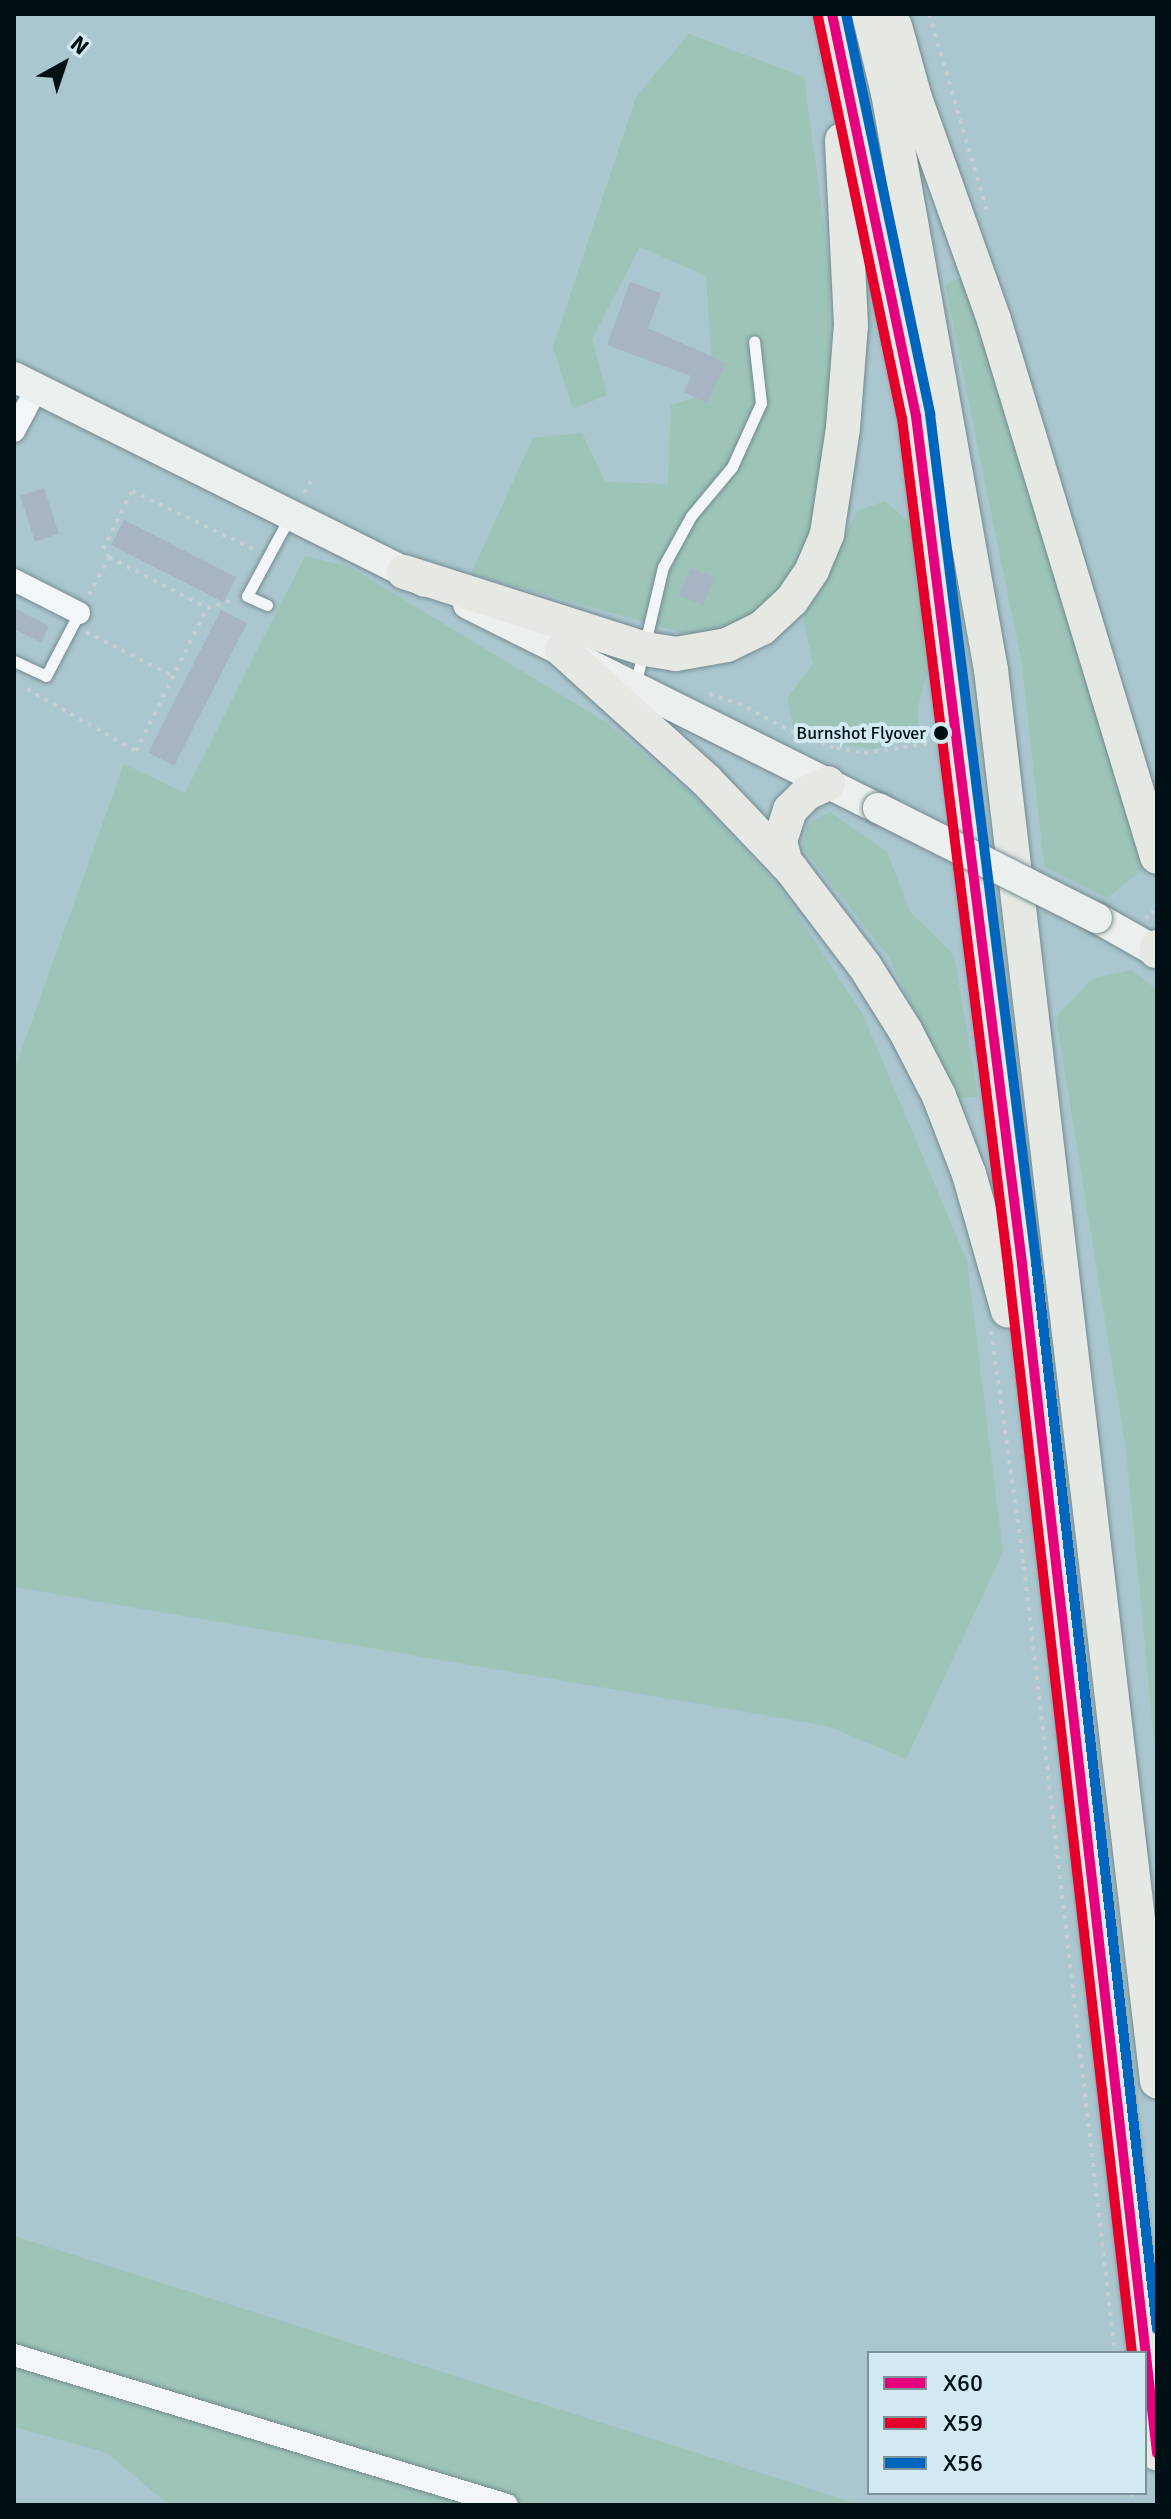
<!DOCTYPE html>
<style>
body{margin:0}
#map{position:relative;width:1171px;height:2519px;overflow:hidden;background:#aac6ce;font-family:Signika,sans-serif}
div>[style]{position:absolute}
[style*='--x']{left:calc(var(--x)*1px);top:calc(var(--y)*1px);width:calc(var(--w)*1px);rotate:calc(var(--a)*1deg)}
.green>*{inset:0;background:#9dc4b7}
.building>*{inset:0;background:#a6b4c4;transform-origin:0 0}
.path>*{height:4px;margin-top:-2px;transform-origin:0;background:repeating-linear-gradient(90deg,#c6ced1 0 4px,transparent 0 10px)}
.roads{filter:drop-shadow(0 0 2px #748a8f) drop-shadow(0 0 2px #748a8f)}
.lane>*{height:11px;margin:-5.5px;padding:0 5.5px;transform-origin:5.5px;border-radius:5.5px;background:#f2f6f8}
.street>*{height:22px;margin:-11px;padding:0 11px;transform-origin:11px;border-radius:11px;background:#f2f6f8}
.secondary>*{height:30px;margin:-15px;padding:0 15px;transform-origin:15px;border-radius:15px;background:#ebefed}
.primary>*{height:34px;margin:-17px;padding:0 17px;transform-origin:17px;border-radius:17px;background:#e6e8e3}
.bridges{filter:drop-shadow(0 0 2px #748a8f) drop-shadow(0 0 2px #748a8f)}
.secondary-bridge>*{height:30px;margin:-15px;padding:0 15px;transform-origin:15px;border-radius:15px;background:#ebefed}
.bus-1>*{height:10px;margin:-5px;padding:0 5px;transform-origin:5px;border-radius:5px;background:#e5007d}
.bus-2>*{height:10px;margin:-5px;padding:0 5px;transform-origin:5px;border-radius:5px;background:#e4002b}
.bus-3>*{height:10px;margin:-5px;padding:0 5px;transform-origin:5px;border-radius:5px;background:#0065bd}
.dots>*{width:22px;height:22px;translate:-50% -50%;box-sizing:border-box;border:4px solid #d1eaf2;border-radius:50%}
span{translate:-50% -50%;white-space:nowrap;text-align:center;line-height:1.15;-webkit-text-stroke:8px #d1eaf2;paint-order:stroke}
.bus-label{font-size:18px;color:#001015}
.right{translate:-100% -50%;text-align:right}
.frame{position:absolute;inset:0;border:16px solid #001015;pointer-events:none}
.legend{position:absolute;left:867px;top:2351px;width:280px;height:144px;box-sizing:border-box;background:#d1eaf2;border:2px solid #7d939a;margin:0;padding:10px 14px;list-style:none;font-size:24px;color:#001015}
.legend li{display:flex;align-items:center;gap:16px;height:40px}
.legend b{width:40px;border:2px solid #7d939a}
.north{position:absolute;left:24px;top:24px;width:80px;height:80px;-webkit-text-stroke:6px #d1eaf2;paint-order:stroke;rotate:40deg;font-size:22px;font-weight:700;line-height:32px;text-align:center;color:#001015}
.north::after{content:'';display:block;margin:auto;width:28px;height:36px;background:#001015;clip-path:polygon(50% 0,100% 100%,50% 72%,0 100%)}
</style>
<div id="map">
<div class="green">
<i style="clip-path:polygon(689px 34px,804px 77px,829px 263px,831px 430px,816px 543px,788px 592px,743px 627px,698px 637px,471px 574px,533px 438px,582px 433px,605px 482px,668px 484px,671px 405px,714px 392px,706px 276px,640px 247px,592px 339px,607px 395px,573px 409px,553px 347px,636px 97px)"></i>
<i style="clip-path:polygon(966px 276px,1146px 867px,1107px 898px,1044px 866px,1022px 664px,945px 284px)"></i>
<i style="clip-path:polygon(885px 501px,913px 526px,932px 655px,918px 707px,918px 737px,872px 749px,795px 737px,787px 698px,813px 664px,803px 618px,857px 511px)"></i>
<i style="clip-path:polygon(305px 556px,350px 567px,606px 722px,700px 801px,781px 889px,863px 1015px,967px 1261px,1003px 1552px,906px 1759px,828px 1726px,14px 1587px,14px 1071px,124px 764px,185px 793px)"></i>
<i style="clip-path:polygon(830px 812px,887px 852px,910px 912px,954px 955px,978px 1096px,958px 1098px,888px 956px,802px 847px,808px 823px)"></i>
<i style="clip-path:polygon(1132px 970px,1157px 990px,1157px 1770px,1126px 1450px,1056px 1017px,1093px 978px)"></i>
<i style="clip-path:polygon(14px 2236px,861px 2505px,169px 2505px,107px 2453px,14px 2427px)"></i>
</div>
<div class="building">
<i style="clip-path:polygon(630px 282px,661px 293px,648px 328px,726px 363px,707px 403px,683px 392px,691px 376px,607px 345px)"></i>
<i style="left:44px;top:488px;width:48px;height:25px;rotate:72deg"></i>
<i style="left:124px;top:520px;width:126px;height:28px;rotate:27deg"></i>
<i style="left:690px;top:568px;width:26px;height:30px;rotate:21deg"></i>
<i style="clip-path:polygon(14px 608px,49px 626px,41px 643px,14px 629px)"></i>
<i style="left:221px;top:610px;width:29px;height:160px;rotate:27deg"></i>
</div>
<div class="path">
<i style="--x:929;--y:14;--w:205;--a:73.6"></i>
<i style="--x:304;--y:493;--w:17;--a:-59"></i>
<i style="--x:109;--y:557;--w:10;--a:-127"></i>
<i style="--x:103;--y:549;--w:65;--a:-63.4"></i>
<i style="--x:132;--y:491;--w:136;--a:25.6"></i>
<i style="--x:89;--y:595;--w:43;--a:-62.2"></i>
<i style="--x:109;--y:557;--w:110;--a:27.5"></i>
<i style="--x:86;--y:632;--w:97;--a:26.8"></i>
<i style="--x:27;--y:689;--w:125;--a:29.6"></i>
<i style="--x:136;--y:751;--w:160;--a:-63.6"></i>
<i style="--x:207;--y:608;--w:27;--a:-17"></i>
<i style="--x:709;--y:694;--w:30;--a:17"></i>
<i style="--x:738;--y:703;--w:72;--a:28"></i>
<i style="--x:802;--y:737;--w:36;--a:18"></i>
<i style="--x:836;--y:748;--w:28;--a:10"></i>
<i style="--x:864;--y:753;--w:68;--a:-8.5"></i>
<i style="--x:1146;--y:919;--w:9;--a:-54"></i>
<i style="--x:1151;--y:912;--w:6;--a:9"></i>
<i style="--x:991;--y:1331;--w:238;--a:82"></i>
<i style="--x:1024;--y:1567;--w:791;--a:83.4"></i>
<i style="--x:1132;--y:2493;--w:12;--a:85"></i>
</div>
<div class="roads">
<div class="lane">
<i style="--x:267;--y:605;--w:22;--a:-156"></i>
<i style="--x:247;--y:596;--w:91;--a:-61.7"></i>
<i style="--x:14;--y:661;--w:35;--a:25"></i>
<i style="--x:46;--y:676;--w:71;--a:-62.4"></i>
<i style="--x:635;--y:686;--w:122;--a:-76.8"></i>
<i style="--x:663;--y:567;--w:58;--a:-61.2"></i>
<i style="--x:691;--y:516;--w:64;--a:-50.1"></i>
<i style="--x:732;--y:467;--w:70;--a:-65.6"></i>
<i style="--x:761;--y:403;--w:62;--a:-96.4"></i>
</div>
<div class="street">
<i style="--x:14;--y:431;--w:49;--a:-61.9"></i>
<i style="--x:14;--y:580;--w:73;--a:26.9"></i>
<i style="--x:14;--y:2355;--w:515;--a:16.92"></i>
</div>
<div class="secondary">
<i style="--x:14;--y:377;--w:459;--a:26.5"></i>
<i style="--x:468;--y:604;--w:458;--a:26.5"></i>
<i style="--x:1097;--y:918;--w:69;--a:29.5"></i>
</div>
<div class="primary">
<i style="--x:832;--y:14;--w:411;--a:78.2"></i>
<i style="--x:916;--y:416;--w:855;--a:82.87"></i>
<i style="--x:1022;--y:1264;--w:1197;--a:83.52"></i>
<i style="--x:869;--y:14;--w:81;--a:76.5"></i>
<i style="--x:888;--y:93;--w:586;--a:79.88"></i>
<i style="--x:991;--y:670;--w:1421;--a:83.29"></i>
<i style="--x:895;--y:26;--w:75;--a:74.5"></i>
<i style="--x:915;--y:98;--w:236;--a:70.4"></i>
<i style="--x:994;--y:320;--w:561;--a:73.11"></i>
<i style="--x:404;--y:572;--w:253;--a:17.7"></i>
<i style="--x:645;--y:649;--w:31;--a:9"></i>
<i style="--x:676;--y:654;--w:52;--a:-10"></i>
<i style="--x:727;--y:645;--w:39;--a:-26"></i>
<i style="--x:762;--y:628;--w:41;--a:-43"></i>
<i style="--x:792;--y:600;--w:36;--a:-56"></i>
<i style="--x:812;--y:570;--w:39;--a:-67"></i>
<i style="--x:827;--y:534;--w:107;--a:-81.4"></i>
<i style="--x:843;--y:428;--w:103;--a:-85.6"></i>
<i style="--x:851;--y:325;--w:185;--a:-92.8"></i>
<i style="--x:562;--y:650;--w:195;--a:42.1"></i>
<i style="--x:707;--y:781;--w:122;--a:46.3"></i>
<i style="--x:791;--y:869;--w:121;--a:52.8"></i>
<i style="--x:864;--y:965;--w:77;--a:57.8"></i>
<i style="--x:905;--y:1030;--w:74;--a:62.7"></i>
<i style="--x:939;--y:1096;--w:84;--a:69"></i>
<i style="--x:969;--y:1174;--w:142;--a:74.1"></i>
<i style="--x:786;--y:864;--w:24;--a:-105"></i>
<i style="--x:780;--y:841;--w:33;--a:-72"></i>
<i style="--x:790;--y:810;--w:24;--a:-45"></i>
<i style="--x:807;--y:793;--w:23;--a:-25"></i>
<i style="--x:1156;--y:951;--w:4;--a:-76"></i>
</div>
</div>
<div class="bridges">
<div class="secondary-bridge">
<i style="--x:878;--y:808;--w:245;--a:26.7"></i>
</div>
</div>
<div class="bus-1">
<i style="--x:832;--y:14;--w:411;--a:78.2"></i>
<i style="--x:916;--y:416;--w:855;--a:82.87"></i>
<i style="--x:1022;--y:1264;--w:1197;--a:83.52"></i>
</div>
<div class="bus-2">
<i style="--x:818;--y:17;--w:410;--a:78.2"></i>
<i style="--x:902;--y:418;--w:855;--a:82.87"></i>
<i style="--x:1008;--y:1266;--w:1094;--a:83.49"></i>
</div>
<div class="bus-3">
<i style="--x:846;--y:14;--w:409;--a:78.1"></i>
<i style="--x:930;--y:414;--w:855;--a:82.87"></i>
<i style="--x:1036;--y:1262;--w:1074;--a:83.53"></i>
</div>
<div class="dots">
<i style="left:941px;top:733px;background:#001015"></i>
</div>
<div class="bus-label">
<span class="right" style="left:926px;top:733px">Burnshot Flyover</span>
</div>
<div class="frame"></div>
<ul class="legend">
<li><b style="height:10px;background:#e5007d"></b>X60</li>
<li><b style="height:10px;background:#e4002b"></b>X59</li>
<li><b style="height:10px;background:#0065bd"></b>X56</li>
</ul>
<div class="north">N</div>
</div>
